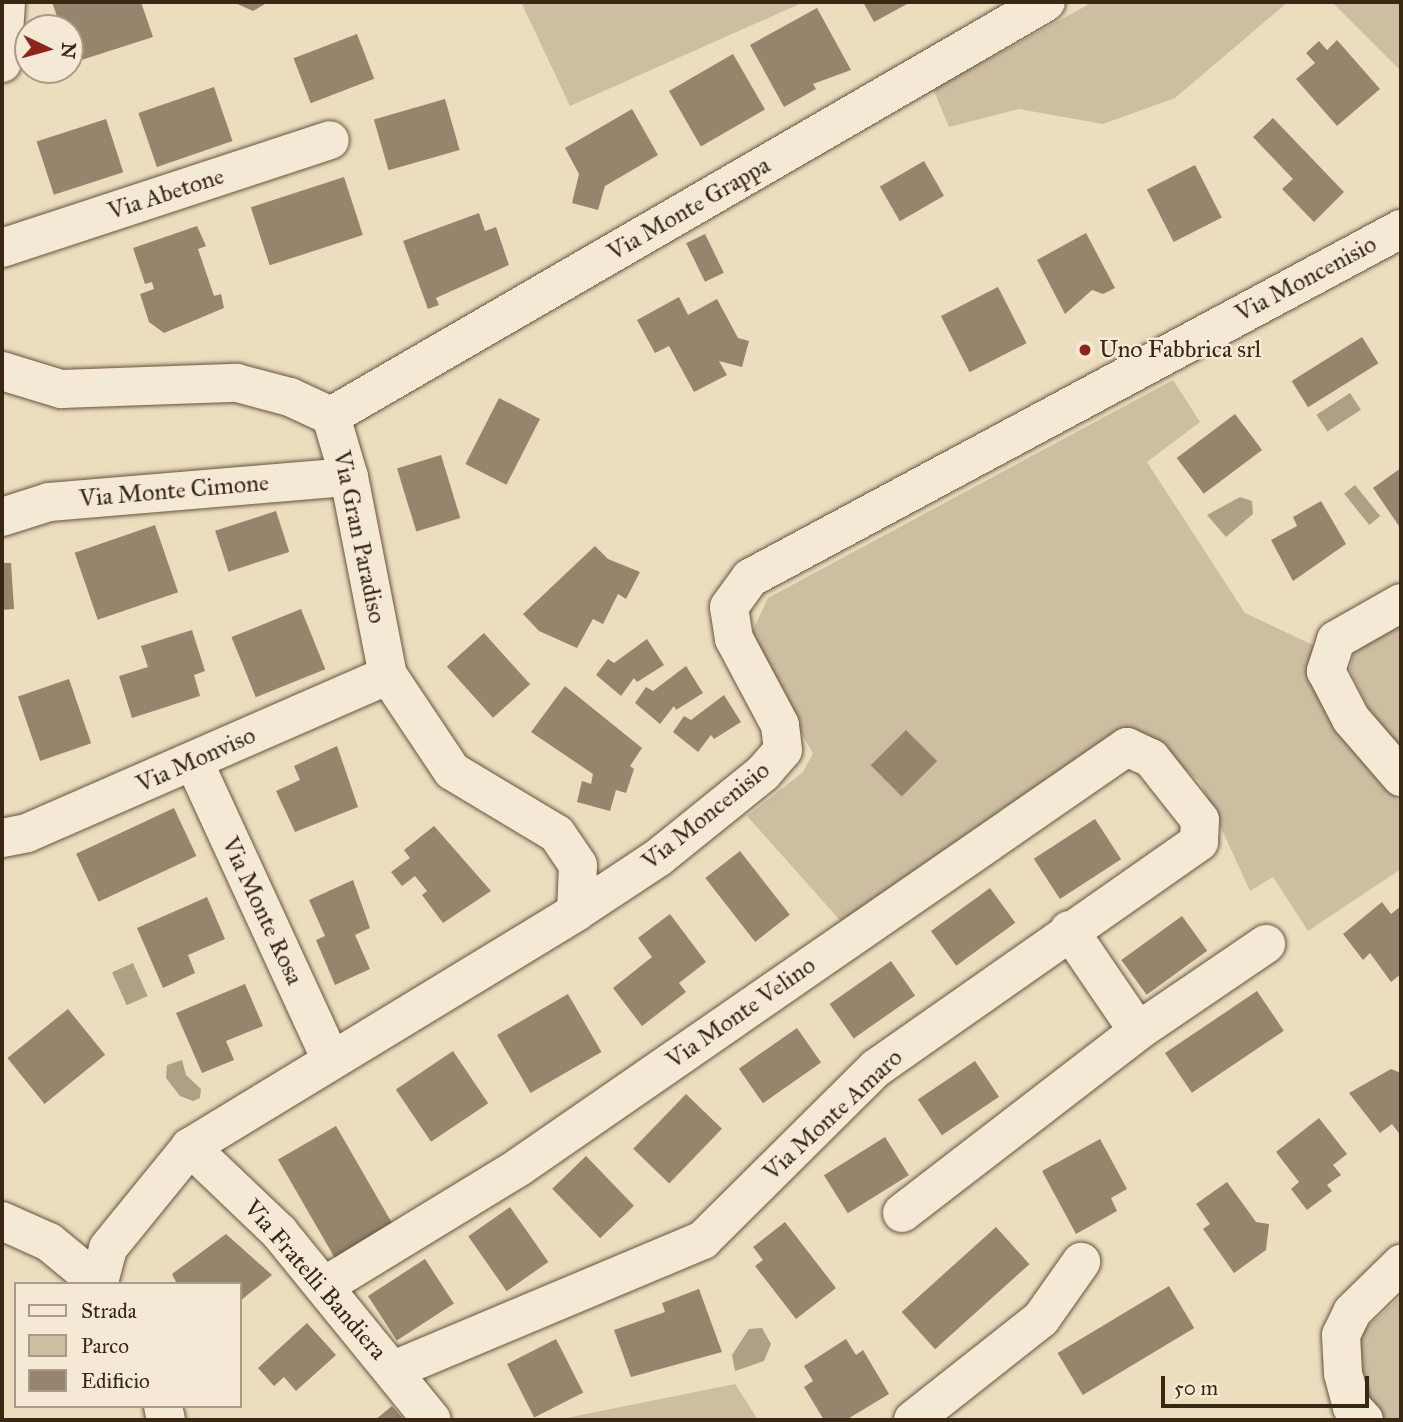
<!DOCTYPE html>
<style>
body{margin:0}
#map{position:relative;width:1403px;height:1422px;overflow:hidden;background:#ecddbe;font-family:"IM FELL Great Primer",serif}
div>[style]{position:absolute}
[style*='--x']{left:calc(var(--x)*1px);top:calc(var(--y)*1px);width:calc(var(--w)*1px);rotate:calc(var(--a)*1deg)}
.green>*{inset:0;background:#cebea1}
.water>*{inset:0;background:#af9f84;transform-origin:0 0}
.building>*{inset:0;background:#96856c;transform-origin:0 0}
.roads{filter:drop-shadow(0 0 2px #66543e) drop-shadow(0 0 2px #66543e)}
.minor>*{height:38px;margin:-19px;padding:0 19px;transform-origin:19px;border-radius:19px;background:#f3e9d5}
.dots>*{width:19px;height:19px;translate:-50% -50%;box-sizing:border-box;border:4px solid #f3e9d5;border-radius:50%}
span{translate:-50% -50%;white-space:nowrap;text-align:center;line-height:1.15;-webkit-text-stroke:5px #f3e9d5;paint-order:stroke}
.street-label{font-size:24px;color:#392613}
.poi-label{font-size:24px;color:#392613}
.left{translate:0 -50%;text-align:left}
.frame{position:absolute;inset:0;border:4px solid #392613;pointer-events:none}
.legend{position:absolute;left:14px;top:1282px;width:228px;height:126px;box-sizing:border-box;background:#f3e9d5;border:2px solid #a99b87;margin:0;padding:9px 12px;list-style:none;font-size:21px;color:#392613}
.legend li{display:flex;align-items:center;gap:14px;height:35px}
.legend b{width:35px;border:2px solid #a99b87}
.north{position:absolute;left:14px;top:14px;width:70px;height:70px;box-sizing:border-box;background:#f3e9d5;border:2px solid #a99b87;border-radius:50%;rotate:95deg;font-size:19px;font-weight:700;line-height:28px;text-align:center;color:#392613}
.north::after{content:'';display:block;margin:auto;width:24px;height:32px;background:#8f2418;clip-path:polygon(50% 0,100% 100%,50% 72%,0 100%)}
.scale{position:absolute;left:1161px;top:1376px;width:208px;height:32px;box-sizing:border-box;border:4px solid #392613;border-top:0;padding-left:9px;font-size:21px;line-height:24px;white-space:nowrap;color:#392613;-webkit-text-stroke:5px #f3e9d5;paint-order:stroke}
</style>
<div id="map">
<div class="green">
<i style="clip-path:polygon(521px 2px,804px 2px,570px 106px)"></i>
<i style="clip-path:polygon(1093px 2px,1288px 2px,1175px 98px,1103px 124px,1019px 109px,949px 127px,933px 89px)"></i>
<i style="clip-path:polygon(1332px 2px,1401px 2px,1401px 71px)"></i>
<i style="clip-path:polygon(1173px 380px,1200px 422px,1147px 462px,1245px 613px,1317px 647px,1338px 730px,1401px 804px,1401px 869px,1308px 931px,1273px 877px,1250px 891px,1200px 782px,1166px 754px,1119px 739px,846px 927px,747px 816px,803px 772px,813px 753px,757px 659px,753px 630px,768px 598px)"></i>
<i style="clip-path:polygon(1401px 625px,1401px 759px,1374px 721px,1350px 670px,1354px 651px)"></i>
<i style="clip-path:polygon(1401px 1296px,1401px 1420px,1375px 1420px,1355px 1378px,1358px 1345px,1365px 1329px)"></i>
<i style="clip-path:polygon(735px 1384px,758px 1420px,556px 1420px)"></i>
</div>
<div class="water">
<i style="left:1350px;top:393px;width:20px;height:40px;rotate:57deg"></i>
<i style="left:1355px;top:485px;width:40px;height:14px;rotate:51deg"></i>
<i style="clip-path:polygon(1240px 497px,1252px 501px,1253px 514px,1226px 537px,1207px 515px)"></i>
<i style="left:133px;top:963px;width:36px;height:23px;rotate:66deg"></i>
<i style="clip-path:polygon(182px 1060px,186px 1075px,201px 1089px,200px 1098px,193px 1101px,180px 1096px,166px 1078px,167px 1065px)"></i>
<i style="clip-path:polygon(762px 1328px,771px 1344px,764px 1361px,735px 1371px,732px 1355px,749px 1329px)"></i>
</div>
<div class="building">
<i style="clip-path:polygon(52px 2px,141px 2px,153px 37px,72px 63px,70px 28px,61px 28px)"></i>
<i style="clip-path:polygon(233px 2px,268px 2px,253px 11px)"></i>
<i style="clip-path:polygon(863px 2px,905px 2px,907px 4px,874px 22px)"></i>
<i style="clip-path:polygon(817px 8px,851px 70px,813px 84px,816px 89px,784px 107px,750px 45px)"></i>
<i style="left:357px;top:34px;width:48px;height:68px;rotate:69deg"></i>
<i style="clip-path:polygon(1337px 40px,1380px 89px,1337px 126px,1296px 79px,1315px 63px,1306px 53px,1319px 41px,1327px 50px)"></i>
<i style="left:733px;top:54px;width:64px;height:74px;rotate:60deg"></i>
<i style="left:214px;top:87px;width:57px;height:80px;rotate:71deg"></i>
<i style="left:445px;top:99px;width:53px;height:74px;rotate:74deg"></i>
<i style="clip-path:polygon(632px 109px,658px 155px,605px 186px,598px 210px,572px 203px,579px 174px,565px 148px)"></i>
<i style="clip-path:polygon(1273px 118px,1344px 192px,1314px 222px,1282px 189px,1293px 179px,1253px 137px)"></i>
<i style="left:106px;top:119px;width:56px;height:73px;rotate:72deg"></i>
<i style="left:924px;top:161px;width:40px;height:51px;rotate:60deg"></i>
<i style="left:1195px;top:165px;width:59px;height:54px;rotate:63deg"></i>
<i style="left:344px;top:177px;width:61px;height:98px;rotate:72deg"></i>
<i style="clip-path:polygon(479px 213px,485px 231px,496px 227px,509px 265px,436px 298px,439px 305px,428px 309px,403px 241px)"></i>
<i style="clip-path:polygon(197px 226px,206px 246px,198px 249px,214px 296px,221px 294px,224px 308px,164px 333px,149px 322px,140px 294px,154px 289px,152px 282px,145px 284px,133px 248px)"></i>
<i style="clip-path:polygon(1086px 233px,1115px 288px,1103px 294px,1092px 290px,1065px 314px,1037px 260px)"></i>
<i style="left:705px;top:234px;width:43px;height:21px;rotate:64deg"></i>
<i style="left:998px;top:287px;width:63px;height:64px;rotate:63deg"></i>
<i style="clip-path:polygon(679px 297px,688px 315px,717px 299px,738px 338px,749px 341px,742px 367px,719px 361px,727px 375px,694px 392px,669px 346px,655px 353px,637px 320px)"></i>
<i style="left:1362px;top:337px;width:31px;height:83px;rotate:58deg"></i>
<i style="left:499px;top:398px;width:46px;height:74px;rotate:27deg"></i>
<i style="left:1235px;top:414px;width:45px;height:73px;rotate:53deg"></i>
<i style="left:441px;top:455px;width:66px;height:46px;rotate:73deg"></i>
<i style="clip-path:polygon(1401px 468px,1401px 529px,1373px 488px)"></i>
<i style="clip-path:polygon(1321px 501px,1346px 544px,1293px 581px,1271px 540px,1297px 526px,1293px 517px)"></i>
<i style="left:276px;top:511px;width:43px;height:64px;rotate:72deg"></i>
<i style="left:155px;top:525px;width:71px;height:85px;rotate:71deg"></i>
<i style="clip-path:polygon(595px 546px,608px 559px,640px 572px,626px 599px,618px 594px,603px 624px,593px 619px,577px 648px,539px 631px,523px 614px)"></i>
<i style="clip-path:polygon(2px 563px,11px 563px,14px 609px,2px 610px)"></i>
<i style="left:301px;top:609px;width:65px;height:75px;rotate:68deg"></i>
<i style="clip-path:polygon(192px 630px,205px 671px,194px 675px,200px 696px,132px 718px,119px 676px,148px 667px,141px 646px)"></i>
<i style="left:484px;top:633px;width:69px;height:50px;rotate:48deg"></i>
<i style="clip-path:polygon(647px 639px,664px 665px,637px 682px,634px 678px,621px 696px,596px 675px,608px 659px,614px 663px)"></i>
<i style="clip-path:polygon(686px 666px,703px 693px,676px 710px,674px 706px,660px 724px,635px 703px,646px 687px,653px 691px)"></i>
<i style="left:69px;top:679px;width:68px;height:54px;rotate:71deg"></i>
<i style="clip-path:polygon(565px 686px,642px 748px,630px 766px,634px 769px,626px 793px,616px 790px,610px 811px,577px 802px,582px 781px,591px 784px,593px 774px,531px 732px)"></i>
<i style="clip-path:polygon(724px 695px,741px 722px,714px 739px,711px 735px,698px 752px,673px 732px,684px 716px,691px 720px)"></i>
<i style="left:906px;top:730px;width:44px;height:50px;rotate:45deg"></i>
<i style="clip-path:polygon(337px 746px,358px 807px,295px 832px,276px 791px,300px 780px,294px 766px)"></i>
<i style="left:174px;top:808px;width:53px;height:108px;rotate:65deg"></i>
<i style="left:1095px;top:819px;width:48px;height:73px;rotate:57deg"></i>
<i style="clip-path:polygon(434px 826px,491px 891px,443px 923px,422px 895px,427px 891px,415px 876px,402px 886px,391px 872px,410px 858px,404px 850px)"></i>
<i style="left:740px;top:851px;width:81px;height:44px;rotate:52deg"></i>
<i style="clip-path:polygon(353px 880px,370px 928px,355px 935px,370px 969px,335px 985px,316px 940px,325px 936px,309px 900px)"></i>
<i style="left:990px;top:888px;width:43px;height:73px;rotate:54deg"></i>
<i style="clip-path:polygon(207px 897px,225px 939px,188px 955px,195px 973px,163px 988px,137px 928px)"></i>
<i style="clip-path:polygon(1382px 902px,1391px 914px,1401px 906px,1401px 974px,1391px 982px,1370px 953px,1363px 960px,1343px 934px)"></i>
<i style="clip-path:polygon(670px 914px,706px 962px,679px 983px,686px 992px,642px 1026px,613px 988px,652px 957px,638px 938px)"></i>
<i style="left:1182px;top:916px;width:43px;height:75px;rotate:54deg"></i>
<i style="left:891px;top:961px;width:42px;height:75px;rotate:55deg"></i>
<i style="clip-path:polygon(245px 984px,263px 1026px,226px 1041px,234px 1060px,202px 1073px,176px 1013px)"></i>
<i style="left:1257px;top:991px;width:48px;height:111px;rotate:56deg"></i>
<i style="left:568px;top:994px;width:67px;height:82px;rotate:60deg"></i>
<i style="left:68px;top:1009px;width:59px;height:78px;rotate:51deg"></i>
<i style="left:797px;top:1028px;width:42px;height:71px;rotate:55deg"></i>
<i style="left:453px;top:1051px;width:63px;height:69px;rotate:56deg"></i>
<i style="left:975px;top:1061px;width:43px;height:69px;rotate:56deg"></i>
<i style="clip-path:polygon(1391px 1069px,1401px 1073px,1401px 1136px,1392px 1124px,1380px 1133px,1349px 1093px)"></i>
<i style="left:686px;top:1094px;width:50px;height:76px;rotate:44deg"></i>
<i style="clip-path:polygon(1319px 1118px,1347px 1154px,1333px 1165px,1341px 1175px,1327px 1185px,1332px 1191px,1307px 1210px,1291px 1189px,1299px 1182px,1276px 1152px)"></i>
<i style="left:336px;top:1126px;width:114px;height:67px;rotate:60deg"></i>
<i style="left:885px;top:1137px;width:45px;height:72px;rotate:58deg"></i>
<i style="clip-path:polygon(1100px 1139px,1127px 1189px,1111px 1198px,1117px 1211px,1076px 1234px,1042px 1171px)"></i>
<i style="left:586px;top:1156px;width:69px;height:47px;rotate:46deg"></i>
<i style="clip-path:polygon(1227px 1182px,1256px 1222px,1269px 1224px,1266px 1250px,1234px 1273px,1203px 1229px,1210px 1224px,1196px 1204px)"></i>
<i style="left:510px;top:1207px;width:67px;height:51px;rotate:55deg"></i>
<i style="clip-path:polygon(785px 1222px,836px 1288px,796px 1319px,755px 1266px,763px 1260px,753px 1247px)"></i>
<i style="left:996px;top:1227px;width:50px;height:127px;rotate:48deg"></i>
<i style="clip-path:polygon(226px 1234px,272px 1275px,240px 1301px,240px 1284px,177px 1284px,172px 1274px)"></i>
<i style="left:425px;top:1259px;width:53px;height:68px;rotate:57deg"></i>
<i style="left:1169px;top:1286px;width:49px;height:130px;rotate:59deg"></i>
<i style="clip-path:polygon(699px 1289px,722px 1352px,631px 1377px,614px 1330px,665px 1312px,662px 1303px)"></i>
<i style="clip-path:polygon(307px 1323px,336px 1355px,296px 1391px,284px 1377px,274px 1386px,258px 1368px)"></i>
<i style="left:556px;top:1339px;width:60px;height:55px;rotate:63deg"></i>
<i style="clip-path:polygon(846px 1339px,856px 1355px,863px 1350px,889px 1394px,846px 1420px,824px 1420px,804px 1387px,813px 1381px,804px 1366px)"></i>
<i style="clip-path:polygon(392px 1406px,404px 1420px,375px 1420px)"></i>
</div>
<div class="roads">
<div class="minor">
<i style="--x:2;--y:63;--w:61;--a:-86.2"></i>
<i style="--x:2;--y:248;--w:345;--a:-18.2"></i>
<i style="--x:2;--y:371;--w:62;--a:17"></i>
<i style="--x:61;--y:389;--w:176;--a:-2"></i>
<i style="--x:237;--y:383;--w:55;--a:14.8"></i>
<i style="--x:290;--y:397;--w:45;--a:24.9"></i>
<i style="--x:331;--y:416;--w:64;--a:73.6"></i>
<i style="--x:349;--y:477;--w:202;--a:78.9"></i>
<i style="--x:388;--y:675;--w:115;--a:56.3"></i>
<i style="--x:452;--y:771;--w:122;--a:31"></i>
<i style="--x:557;--y:834;--w:37;--a:56"></i>
<i style="--x:578;--y:865;--w:47;--a:92.4"></i>
<i style="--x:331;--y:416;--w:826;--a:-30.07"></i>
<i style="--x:2;--y:517;--w:49;--a:-17.7"></i>
<i style="--x:49;--y:502;--w:301;--a:-4.8"></i>
<i style="--x:1401;--y:603;--w:75;--a:150.4"></i>
<i style="--x:1336;--y:640;--w:33;--a:108"></i>
<i style="--x:1326;--y:671;--w:54;--a:62.5"></i>
<i style="--x:1351;--y:719;--w:77;--a:49.2"></i>
<i style="--x:194;--y:762;--w:328;--a:65.3"></i>
<i style="--x:2;--y:838;--w:25;--a:-11"></i>
<i style="--x:27;--y:833;--w:394;--a:-23.6"></i>
<i style="--x:1069;--y:930;--w:122;--a:55.7"></i>
<i style="--x:190;--y:1147;--w:123;--a:43.7"></i>
<i style="--x:279;--y:1232;--w:242;--a:50.9"></i>
<i style="--x:902;--y:1213;--w:298;--a:-37.6"></i>
<i style="--x:1138;--y:1031;--w:155;--a:-34.2"></i>
<i style="--x:2;--y:1221;--w:51;--a:24.1"></i>
<i style="--x:49;--y:1242;--w:66;--a:39.5"></i>
<i style="--x:99;--y:1282;--w:35;--a:-75"></i>
<i style="--x:108;--y:1248;--w:130;--a:-50.9"></i>
<i style="--x:190;--y:1147;--w:452;--a:-31.3"></i>
<i style="--x:576;--y:912;--w:100;--a:-33.5"></i>
<i style="--x:659;--y:857;--w:134;--a:-38.9"></i>
<i style="--x:763;--y:773;--w:30;--a:-49"></i>
<i style="--x:783;--y:750;--w:25;--a:-97"></i>
<i style="--x:780;--y:725;--w:98;--a:-118.1"></i>
<i style="--x:734;--y:639;--w:32;--a:-99"></i>
<i style="--x:729;--y:607;--w:36;--a:-54"></i>
<i style="--x:750;--y:578;--w:739;--a:-28.2"></i>
<i style="--x:326;--y:1285;--w:226;--a:-31.4"></i>
<i style="--x:519;--y:1167;--w:739;--a:-34.64"></i>
<i style="--x:1127;--y:747;--w:26;--a:25"></i>
<i style="--x:1151;--y:758;--w:79;--a:51.7"></i>
<i style="--x:1200;--y:820;--w:22;--a:93"></i>
<i style="--x:1199;--y:842;--w:394;--a:145"></i>
<i style="--x:876;--y:1068;--w:244;--a:135.2"></i>
<i style="--x:703;--y:1240;--w:336;--a:157.2"></i>
<i style="--x:163;--y:1406;--w:14;--a:78"></i>
<i style="--x:913;--y:1420;--w:163;--a:-38.3"></i>
<i style="--x:1041;--y:1319;--w:70;--a:-54.9"></i>
<i style="--x:1364;--y:1420;--w:18;--a:-133"></i>
<i style="--x:1352;--y:1407;--w:35;--a:-105"></i>
<i style="--x:1343;--y:1373;--w:38;--a:-93"></i>
<i style="--x:1341;--y:1335;--w:25;--a:-64"></i>
<i style="--x:1352;--y:1312;--w:69;--a:-44.4"></i>
</div>
</div>
<div class="dots">
<i style="left:1085px;top:350px;background:#8f2418"></i>
</div>
<div class="street-label">
<span style="left:166px;top:194px;rotate:-18deg">Via Abetone</span>
<span style="left:689px;top:209px;rotate:-30deg">Via Monte Grappa</span>
<span style="left:1306px;top:279px;rotate:-28deg">Via Moncenisio</span>
<span style="left:174px;top:491px;rotate:-5deg">Via Monte Cimone</span>
<span style="left:359px;top:537px;rotate:78deg">Via Gran Paradiso</span>
<span style="left:196px;top:760px;rotate:-24deg">Via Monviso</span>
<span style="left:706px;top:816px;rotate:-39deg">Via Moncenisio</span>
<span style="left:262px;top:911px;rotate:65deg">Via Monte Rosa</span>
<span style="left:741px;top:1013px;rotate:-35deg">Via Monte Velino</span>
<span style="left:833px;top:1115px;rotate:-43deg">Via Monte Amaro</span>
<span style="left:315px;top:1280px;rotate:49deg">Via Fratelli Bandiera</span>
</div>
<div class="poi-label">
<span class="left" style="left:1099px;top:350px">Uno Fabbrica srl</span>
</div>
<div class="frame"></div>
<ul class="legend">
<li><b style="height:9px;background:#f3e9d5"></b>Strada</li>
<li><b style="height:19px;background:#cebea1"></b>Parco</li>
<li><b style="height:19px;background:#96856c"></b>Edificio</li>
</ul>
<div class="north">N</div>
<div class="scale">50 m</div>
</div>
